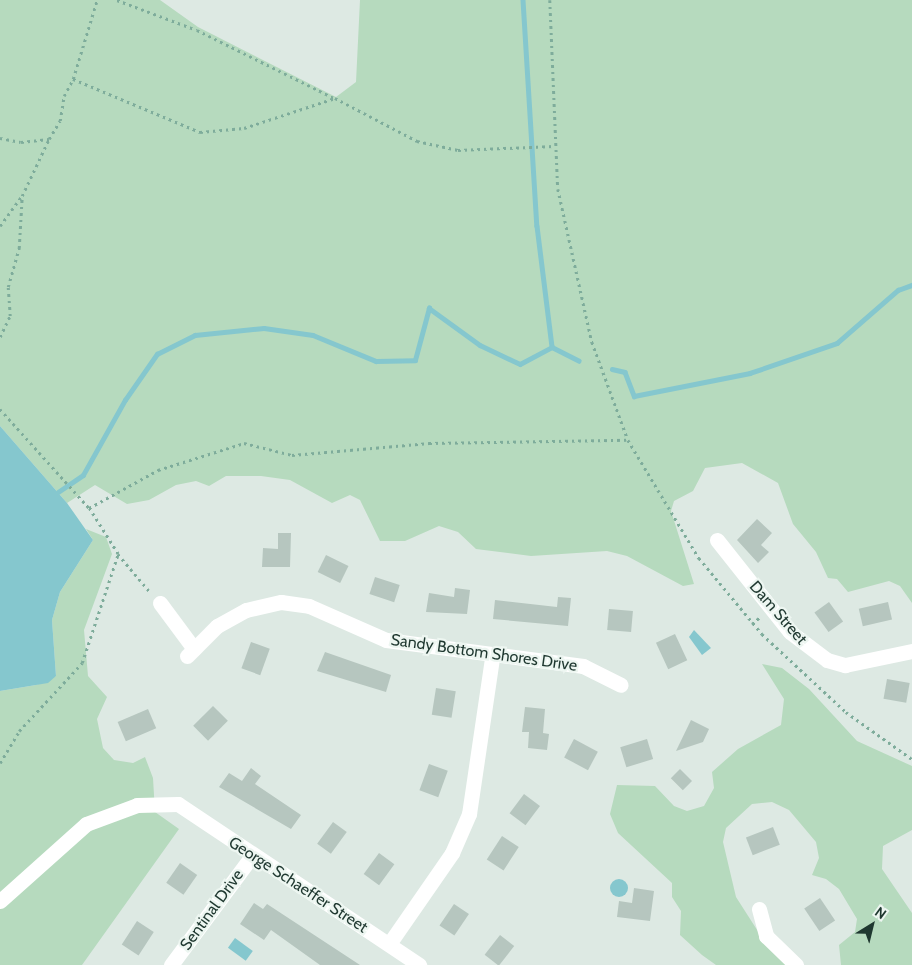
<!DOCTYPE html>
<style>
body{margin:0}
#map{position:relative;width:912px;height:965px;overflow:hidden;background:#dde9e3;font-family:Cabin,sans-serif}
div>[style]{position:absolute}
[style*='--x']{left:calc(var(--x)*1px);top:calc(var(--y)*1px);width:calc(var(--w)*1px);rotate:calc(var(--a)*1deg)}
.green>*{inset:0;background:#b6dabe}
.water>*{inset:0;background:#85c7ce;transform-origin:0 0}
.round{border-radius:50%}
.stream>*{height:4.5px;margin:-2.25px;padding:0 2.25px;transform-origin:2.25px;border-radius:2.25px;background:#85c7ce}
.building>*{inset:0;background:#b6c6bf;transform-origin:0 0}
.path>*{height:2.5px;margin-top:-1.25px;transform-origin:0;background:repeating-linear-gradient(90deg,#7eac9b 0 2.5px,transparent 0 6.5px)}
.minor>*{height:15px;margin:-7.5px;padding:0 7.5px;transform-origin:7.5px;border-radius:7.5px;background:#fff}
span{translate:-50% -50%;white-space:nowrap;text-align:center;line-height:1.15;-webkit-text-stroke:4.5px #edf6f1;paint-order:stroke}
.street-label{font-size:16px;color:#1f3830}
.north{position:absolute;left:847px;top:900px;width:50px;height:50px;-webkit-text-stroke:4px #edf6f1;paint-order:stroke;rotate:36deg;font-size:14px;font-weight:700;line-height:20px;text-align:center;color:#1f3830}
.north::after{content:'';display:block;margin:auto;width:18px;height:22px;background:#1f3830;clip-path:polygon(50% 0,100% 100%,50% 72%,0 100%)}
</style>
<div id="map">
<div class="green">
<i style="clip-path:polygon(0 0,160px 0,198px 27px,336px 97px,356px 82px,360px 0,912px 0,912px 603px,900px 586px,889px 581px,848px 592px,837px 579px,828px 578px,816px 552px,793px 524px,778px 483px,742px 463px,705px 468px,693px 491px,674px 501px,671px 511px,694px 584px,683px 586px,627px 556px,607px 551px,531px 556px,476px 549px,458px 532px,439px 526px,405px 541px,380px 541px,360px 500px,350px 495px,332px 503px,290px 480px,261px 476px,226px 476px,209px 486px,196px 481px,176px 485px,149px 500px,127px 504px,95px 485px,67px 503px,0 426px)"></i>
<i style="clip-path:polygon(86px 529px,106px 537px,112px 554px,84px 630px,88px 676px,107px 697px,97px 719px,103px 748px,114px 760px,133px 763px,145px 757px,153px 778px,155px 812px,179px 829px,82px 965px,0 965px,0 691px,36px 685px,56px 676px,52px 620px,60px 592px,93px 540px)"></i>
<i style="clip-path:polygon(762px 664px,782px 668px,809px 689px,857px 741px,912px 766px,912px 830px,883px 846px,882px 869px,912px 913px,912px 965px,841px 965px,839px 945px,855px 932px,857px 919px,839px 889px,826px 879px,812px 875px,819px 858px,816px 842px,789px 810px,772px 802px,752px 804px,726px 828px,723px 842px,736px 897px,766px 944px,789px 965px,716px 965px,702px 955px,680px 935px,681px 911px,672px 897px,672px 883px,618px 833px,610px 814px,617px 785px,655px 786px,674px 806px,687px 811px,704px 806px,714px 788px,712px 772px,738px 749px,781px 725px,784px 699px)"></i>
</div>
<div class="water">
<i style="clip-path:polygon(0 426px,67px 503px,93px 540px,60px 592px,52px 620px,56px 676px,48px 683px,0 691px)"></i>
<i style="clip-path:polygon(694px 630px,711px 648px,702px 655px,689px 637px)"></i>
<i class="round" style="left:610px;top:879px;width:18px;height:18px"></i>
<i style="left:235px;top:938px;width:22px;height:12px;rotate:36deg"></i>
</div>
<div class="stream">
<i style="--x:523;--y:0;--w:226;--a:86.5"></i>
<i style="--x:537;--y:226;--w:122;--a:82.9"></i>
<i style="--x:612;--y:369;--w:13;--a:13"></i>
<i style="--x:625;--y:372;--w:26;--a:69"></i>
<i style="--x:634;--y:396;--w:118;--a:-11.2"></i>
<i style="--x:750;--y:373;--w:92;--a:-19"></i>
<i style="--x:837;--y:343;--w:81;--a:-41"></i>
<i style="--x:898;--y:290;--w:15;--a:-20"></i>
<i style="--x:58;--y:492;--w:30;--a:-34"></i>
<i style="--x:83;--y:475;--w:86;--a:-60.8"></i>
<i style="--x:125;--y:400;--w:56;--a:-55.2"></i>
<i style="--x:157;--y:354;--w:42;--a:-26.6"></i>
<i style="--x:195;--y:335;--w:69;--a:-5.8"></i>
<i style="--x:264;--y:328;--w:49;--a:8.1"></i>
<i style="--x:313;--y:335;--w:68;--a:22.4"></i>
<i style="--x:376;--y:361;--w:39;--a:-1"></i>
<i style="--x:415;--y:360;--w:54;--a:-74.9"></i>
<i style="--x:429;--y:308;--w:63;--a:36"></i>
<i style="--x:480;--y:345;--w:44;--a:25.4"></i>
<i style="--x:520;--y:364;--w:36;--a:-28"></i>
<i style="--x:552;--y:347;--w:30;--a:27"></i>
</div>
<div class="building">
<i style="clip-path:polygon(757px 519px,772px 533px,761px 545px,769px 552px,758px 563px,737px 540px)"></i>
<i style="clip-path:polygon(278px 533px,291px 533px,290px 567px,262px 567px,263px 548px,278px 549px)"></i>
<i style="left:326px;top:555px;width:25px;height:19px;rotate:26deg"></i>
<i style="left:375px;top:577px;width:26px;height:18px;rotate:18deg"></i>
<i style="clip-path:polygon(455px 588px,470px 590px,467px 614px,426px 612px,429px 593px,454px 597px)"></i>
<i style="clip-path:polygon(558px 597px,571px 598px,568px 626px,493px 619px,495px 600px,557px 607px)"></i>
<i style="left:829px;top:602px;width:24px;height:18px;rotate:54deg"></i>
<i style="left:888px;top:602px;width:18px;height:30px;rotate:77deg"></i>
<i style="left:609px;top:609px;width:24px;height:21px;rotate:5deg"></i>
<i style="left:675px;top:634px;width:29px;height:21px;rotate:65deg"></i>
<i style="left:251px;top:642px;width:20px;height:28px;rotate:20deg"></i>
<i style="clip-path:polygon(325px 652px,391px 675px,386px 692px,317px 671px)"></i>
<i style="left:887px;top:679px;width:23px;height:20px;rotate:10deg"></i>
<i style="left:436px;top:688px;width:20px;height:27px;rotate:9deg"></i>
<i style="left:213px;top:706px;width:21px;height:28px;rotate:45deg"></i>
<i style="clip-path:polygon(525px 707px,545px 709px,543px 733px,549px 734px,547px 750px,528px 748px,529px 732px,522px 732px)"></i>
<i style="left:148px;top:709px;width:21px;height:33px;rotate:67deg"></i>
<i style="clip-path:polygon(691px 720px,709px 729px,703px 742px,676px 751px)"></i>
<i style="left:574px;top:739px;width:27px;height:21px;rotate:28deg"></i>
<i style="left:647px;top:739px;width:21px;height:28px;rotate:73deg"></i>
<i style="left:429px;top:764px;width:20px;height:28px;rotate:20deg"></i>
<i style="clip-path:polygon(251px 768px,261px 776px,255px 784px,301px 815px,291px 829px,219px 787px,229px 773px,242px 781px)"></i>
<i style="left:680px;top:769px;width:17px;height:13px;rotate:45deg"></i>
<i style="left:524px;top:794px;width:20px;height:24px;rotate:37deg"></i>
<i style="left:333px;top:822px;width:17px;height:27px;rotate:36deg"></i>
<i style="left:773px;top:827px;width:19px;height:29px;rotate:69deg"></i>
<i style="left:502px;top:836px;width:20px;height:28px;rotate:33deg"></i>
<i style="left:379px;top:853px;width:19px;height:26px;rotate:36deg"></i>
<i style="left:180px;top:863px;width:21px;height:24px;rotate:35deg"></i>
<i style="clip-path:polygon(634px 888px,654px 891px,650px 921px,617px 917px,619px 901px,632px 903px)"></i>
<i style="left:820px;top:898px;width:27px;height:19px;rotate:56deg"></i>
<i style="clip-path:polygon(254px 903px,263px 909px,267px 904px,360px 965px,320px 965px,271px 930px,264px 940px,240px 924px)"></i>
<i style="left:454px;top:904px;width:18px;height:26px;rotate:34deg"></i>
<i style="left:137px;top:921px;width:20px;height:28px;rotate:33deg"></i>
<i style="left:500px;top:935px;width:18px;height:25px;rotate:38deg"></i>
</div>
<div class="path">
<i style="--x:117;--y:0;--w:85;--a:20.6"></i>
<i style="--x:197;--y:30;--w:153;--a:26.4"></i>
<i style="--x:550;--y:0;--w:189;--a:87.6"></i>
<i style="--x:558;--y:189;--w:157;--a:77.5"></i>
<i style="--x:592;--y:342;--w:104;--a:69.8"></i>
<i style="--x:628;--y:440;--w:138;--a:59"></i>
<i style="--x:699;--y:558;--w:99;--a:50.3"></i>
<i style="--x:762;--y:634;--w:115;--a:42.9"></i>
<i style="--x:846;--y:712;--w:81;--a:35.5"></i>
<i style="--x:73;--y:79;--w:83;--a:-73.1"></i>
<i style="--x:0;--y:138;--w:21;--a:11"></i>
<i style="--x:21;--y:142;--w:28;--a:-6"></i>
<i style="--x:49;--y:139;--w:21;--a:-59"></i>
<i style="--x:60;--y:121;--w:25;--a:-81"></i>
<i style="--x:64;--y:96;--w:19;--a:-62"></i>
<i style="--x:73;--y:79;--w:138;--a:22.7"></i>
<i style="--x:200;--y:132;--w:44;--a:-5.2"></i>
<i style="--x:244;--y:128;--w:96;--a:-18.2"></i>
<i style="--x:335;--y:98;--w:93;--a:27.7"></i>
<i style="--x:417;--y:141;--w:42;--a:12.4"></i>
<i style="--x:458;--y:150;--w:96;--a:-2.4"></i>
<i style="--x:0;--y:226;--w:37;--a:-54"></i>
<i style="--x:22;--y:196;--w:63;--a:-64.7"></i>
<i style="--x:0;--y:337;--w:23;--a:-65"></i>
<i style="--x:10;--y:316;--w:29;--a:-94"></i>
<i style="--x:8;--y:287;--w:41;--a:-74.2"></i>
<i style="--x:19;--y:248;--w:52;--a:-86.7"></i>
<i style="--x:0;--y:409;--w:133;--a:48"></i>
<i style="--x:118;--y:554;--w:51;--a:49.8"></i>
<i style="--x:752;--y:624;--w:11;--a:-41"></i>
<i style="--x:0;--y:763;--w:37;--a:-59"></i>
<i style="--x:19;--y:731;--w:93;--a:-47.2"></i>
<i style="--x:82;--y:663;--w:115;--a:-71.7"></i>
<i style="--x:118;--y:554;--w:54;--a:-122.2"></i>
<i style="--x:89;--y:508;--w:79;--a:-28.8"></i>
<i style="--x:158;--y:470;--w:90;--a:-17.4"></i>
<i style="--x:244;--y:443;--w:49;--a:14"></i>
<i style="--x:292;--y:455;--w:138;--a:-5"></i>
<i style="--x:429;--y:443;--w:199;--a:-0.9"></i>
</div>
<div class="minor">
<i style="--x:717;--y:540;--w:117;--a:51.6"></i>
<i style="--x:790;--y:632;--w:46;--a:37.1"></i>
<i style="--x:827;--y:660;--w:19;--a:16"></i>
<i style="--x:845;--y:665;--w:68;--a:-11.8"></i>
<i style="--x:160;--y:603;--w:57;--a:53.5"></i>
<i style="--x:187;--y:656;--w:42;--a:-45"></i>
<i style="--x:217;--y:626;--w:33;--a:-29"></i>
<i style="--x:246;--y:610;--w:36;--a:-13"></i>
<i style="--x:281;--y:602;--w:28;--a:8"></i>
<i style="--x:309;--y:606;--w:84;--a:23.8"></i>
<i style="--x:386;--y:640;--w:199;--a:7.5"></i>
<i style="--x:583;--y:666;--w:42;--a:26.6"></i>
<i style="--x:0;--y:901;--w:115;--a:-41.8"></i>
<i style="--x:86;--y:824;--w:54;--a:-20.4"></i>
<i style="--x:137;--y:805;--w:41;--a:-1.4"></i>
<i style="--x:178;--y:804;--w:290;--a:33.7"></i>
<i style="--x:759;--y:909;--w:28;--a:75"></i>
<i style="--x:766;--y:936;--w:42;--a:44"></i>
<i style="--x:389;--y:944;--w:111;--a:-55.3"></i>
<i style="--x:452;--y:853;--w:43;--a:-66.4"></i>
<i style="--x:469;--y:814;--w:158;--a:-81.6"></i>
<i style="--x:171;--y:965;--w:136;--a:-53.4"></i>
</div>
<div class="street-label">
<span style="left:778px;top:613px;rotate:49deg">Dam Street</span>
<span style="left:484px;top:653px;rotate:8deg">Sandy Bottom Shores Drive</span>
<span style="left:298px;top:885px;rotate:33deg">George Schaeffer Street</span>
<span style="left:212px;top:910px;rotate:-54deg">Sentinal Drive</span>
</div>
<div class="north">N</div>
</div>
